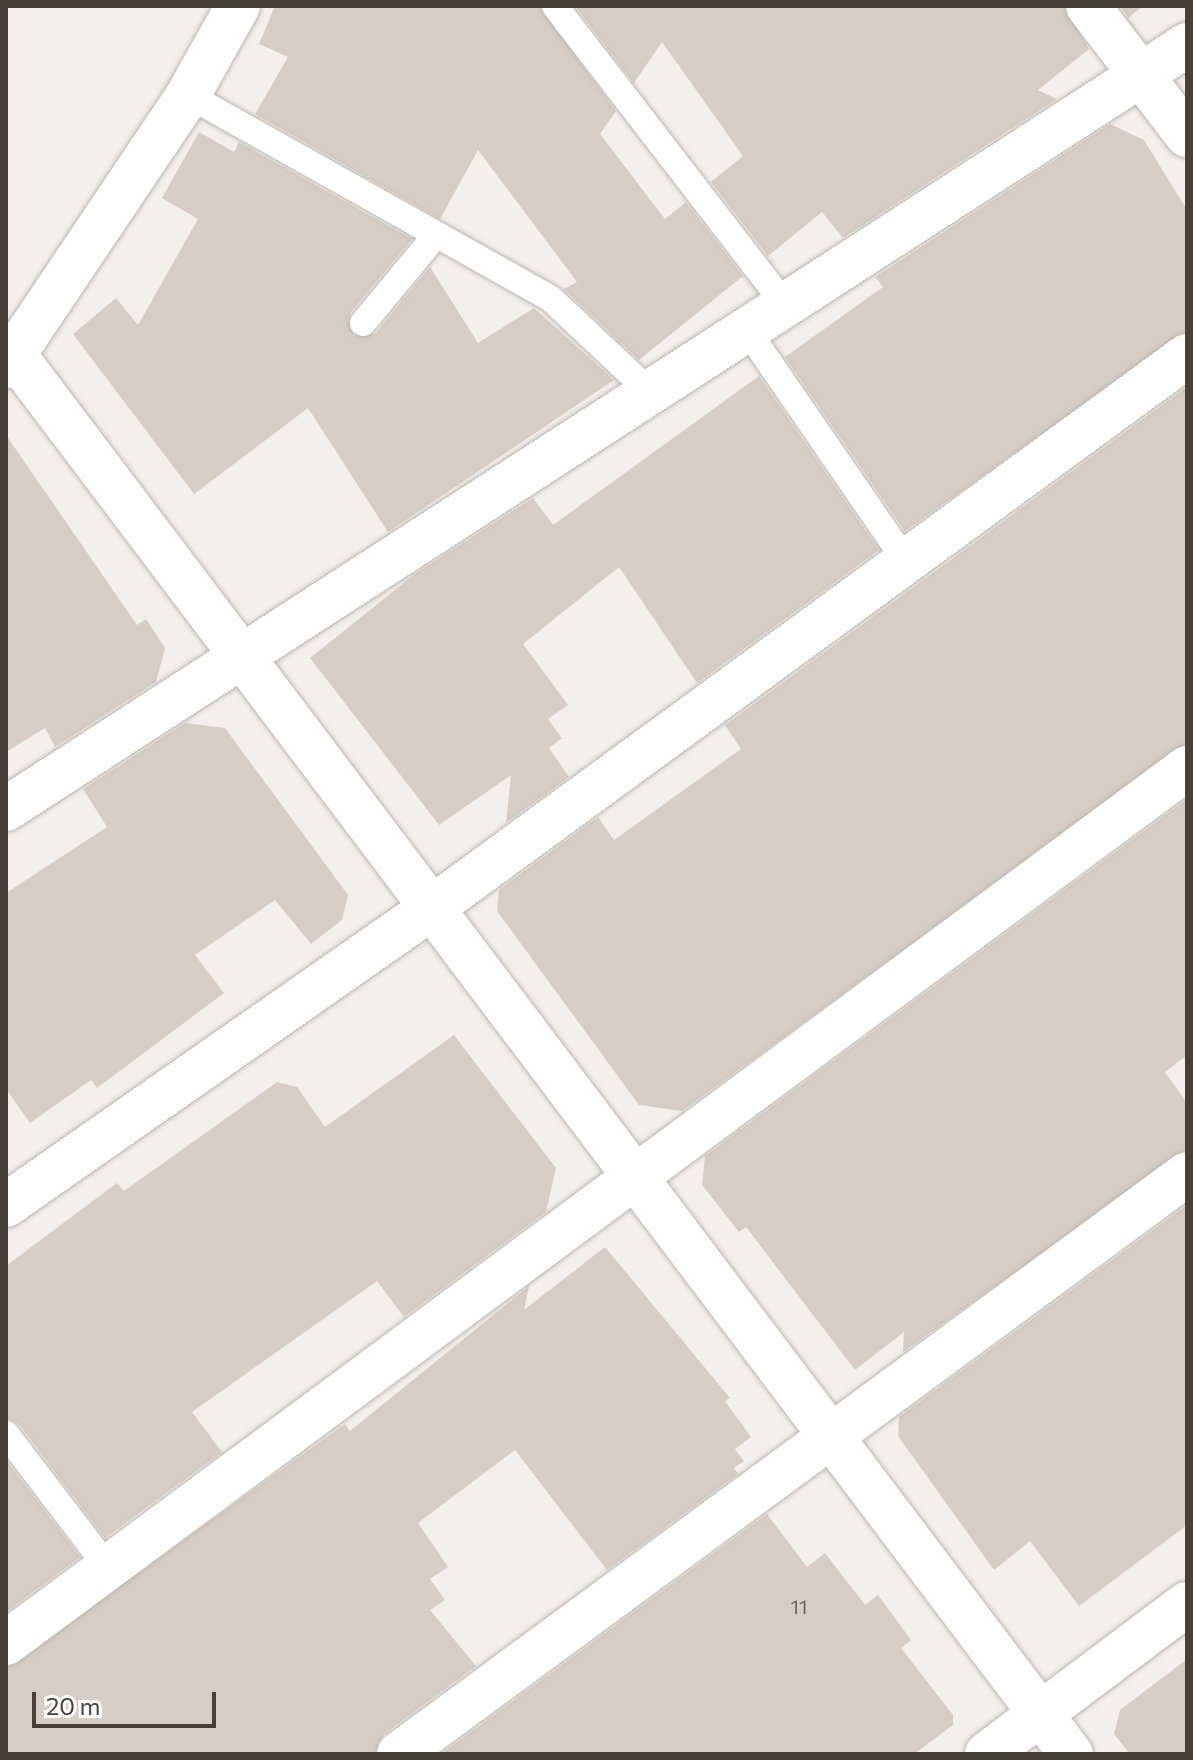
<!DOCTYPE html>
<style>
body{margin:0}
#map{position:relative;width:1193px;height:1760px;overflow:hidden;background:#f3efeb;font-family:Commissioner,sans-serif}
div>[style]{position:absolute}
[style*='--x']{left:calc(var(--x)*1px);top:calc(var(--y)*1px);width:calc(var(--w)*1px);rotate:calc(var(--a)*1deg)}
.building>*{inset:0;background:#d7cdc4}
.roads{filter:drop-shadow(0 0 2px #beb6ae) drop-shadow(0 0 2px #beb6ae)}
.service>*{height:26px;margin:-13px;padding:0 13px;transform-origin:13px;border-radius:13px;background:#fff}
.minor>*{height:44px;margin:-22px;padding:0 22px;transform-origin:22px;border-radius:22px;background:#fff}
.tertiary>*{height:44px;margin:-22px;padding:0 22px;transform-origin:22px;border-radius:22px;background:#fff}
span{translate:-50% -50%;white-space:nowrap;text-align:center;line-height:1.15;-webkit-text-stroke:8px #fff;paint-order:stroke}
.number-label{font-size:20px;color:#6b635c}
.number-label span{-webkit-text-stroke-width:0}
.frame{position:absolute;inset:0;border:8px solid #474039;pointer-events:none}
.scale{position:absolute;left:32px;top:1692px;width:184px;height:36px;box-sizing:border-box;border:4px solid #474039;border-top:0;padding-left:10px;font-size:24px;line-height:28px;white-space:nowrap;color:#474039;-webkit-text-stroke:6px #fff;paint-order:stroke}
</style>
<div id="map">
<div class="building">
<i style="clip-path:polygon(275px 6px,539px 6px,616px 111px,600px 134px,665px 219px,686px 202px,743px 276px,639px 360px,564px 289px,577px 282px,478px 150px,440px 219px,255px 114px,288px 57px,259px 44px)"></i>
<i style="clip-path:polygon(575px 6px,1064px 6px,1089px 49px,1038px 90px,1057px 99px,843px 238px,822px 212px,768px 256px,711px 182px,743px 156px,662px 42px,634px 83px)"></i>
<i style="clip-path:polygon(1120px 6px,1143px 6px,1128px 18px)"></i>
<i style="clip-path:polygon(1110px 124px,1144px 140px,1187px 210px,1187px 331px,905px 531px,785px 357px,883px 287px,875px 277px)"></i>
<i style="clip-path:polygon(199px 132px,234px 152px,239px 142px,412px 239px,350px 313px,353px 336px,375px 334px,430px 267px,478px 343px,534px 308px,614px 380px,388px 532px,308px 408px,194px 494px,73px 334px,116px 298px,138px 325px,198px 219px,162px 198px)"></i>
<i style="clip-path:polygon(759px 376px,879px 550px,697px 683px,619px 567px,523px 644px,568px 705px,548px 719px,562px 738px,549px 748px,569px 777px,506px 823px,511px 775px,439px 825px,310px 658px,415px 574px,533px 498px,553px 525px)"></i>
<i style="clip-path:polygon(1187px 387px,1187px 743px,682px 1111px,639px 1105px,497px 911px,499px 890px,598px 817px,614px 840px,741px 749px,725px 725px)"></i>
<i style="clip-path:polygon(6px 435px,137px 625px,146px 619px,165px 648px,156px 682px,55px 747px,45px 728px,6px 752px)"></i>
<i style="clip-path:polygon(185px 723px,225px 728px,348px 895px,342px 920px,311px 944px,275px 900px,195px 955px,224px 993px,97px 1088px,91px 1080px,30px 1123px,6px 1089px,6px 893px,107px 827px,83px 789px)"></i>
<i style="clip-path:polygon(1187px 799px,1187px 1055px,1165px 1072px,1187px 1103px,1187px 1149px,903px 1352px,904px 1332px,855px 1370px,746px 1227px,739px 1232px,702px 1185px,705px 1156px)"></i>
<i style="clip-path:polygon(454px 1035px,556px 1168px,546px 1212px,404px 1317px,377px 1281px,192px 1412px,222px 1452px,105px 1538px,19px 1424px,6px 1418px,6px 1266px,117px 1183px,124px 1191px,277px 1082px,297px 1087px,325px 1127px)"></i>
<i style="clip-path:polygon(1187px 1205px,1187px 1525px,1079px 1606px,1030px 1541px,994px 1570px,898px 1436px,899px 1417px)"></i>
<i style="clip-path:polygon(605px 1247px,730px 1398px,725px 1401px,751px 1437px,735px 1449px,744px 1461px,734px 1468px,738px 1474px,607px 1570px,515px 1450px,418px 1523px,448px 1567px,430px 1579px,445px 1600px,430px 1610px,476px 1666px,384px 1734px,374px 1754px,6px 1754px,6px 1668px,345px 1424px,350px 1431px,529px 1286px,524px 1310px)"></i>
<i style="clip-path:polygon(6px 1460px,80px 1557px,6px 1612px)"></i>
<i style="clip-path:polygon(767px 1514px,807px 1567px,825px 1553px,865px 1605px,878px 1595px,911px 1640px,901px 1648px,953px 1715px,953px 1725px,914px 1754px,441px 1754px)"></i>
<i style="clip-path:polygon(1187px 1659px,1187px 1754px,1130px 1754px,1114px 1734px,1120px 1710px)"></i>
</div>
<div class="roads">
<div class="service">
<i style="--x:555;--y:6;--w:379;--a:52.4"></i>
<i style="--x:188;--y:95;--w:416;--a:29.3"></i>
<i style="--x:551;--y:299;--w:136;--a:43.2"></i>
<i style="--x:363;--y:323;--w:114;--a:-50.3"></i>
<i style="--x:747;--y:330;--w:280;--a:55.5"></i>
<i style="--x:6;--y:1434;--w:168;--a:52.7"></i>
</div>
<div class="minor">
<i style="--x:1088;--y:6;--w:163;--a:52.5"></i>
<i style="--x:6;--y:366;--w:326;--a:-56.1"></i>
<i style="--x:188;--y:95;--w:102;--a:-60.7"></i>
<i style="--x:6;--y:809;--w:1407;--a:-32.9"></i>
<i style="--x:6;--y:1205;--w:521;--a:-34.91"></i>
<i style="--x:433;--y:907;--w:934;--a:-36.16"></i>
<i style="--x:6;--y:1643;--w:1470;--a:-36.53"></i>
<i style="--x:399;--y:1754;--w:978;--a:-36.35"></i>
<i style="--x:987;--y:1754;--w:250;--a:-36.9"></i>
</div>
<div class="tertiary">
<i style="--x:6;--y:344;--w:1767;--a:52.94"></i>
</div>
</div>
<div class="number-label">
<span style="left:799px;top:1606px">11</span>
</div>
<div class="frame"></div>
<div class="scale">20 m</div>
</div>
